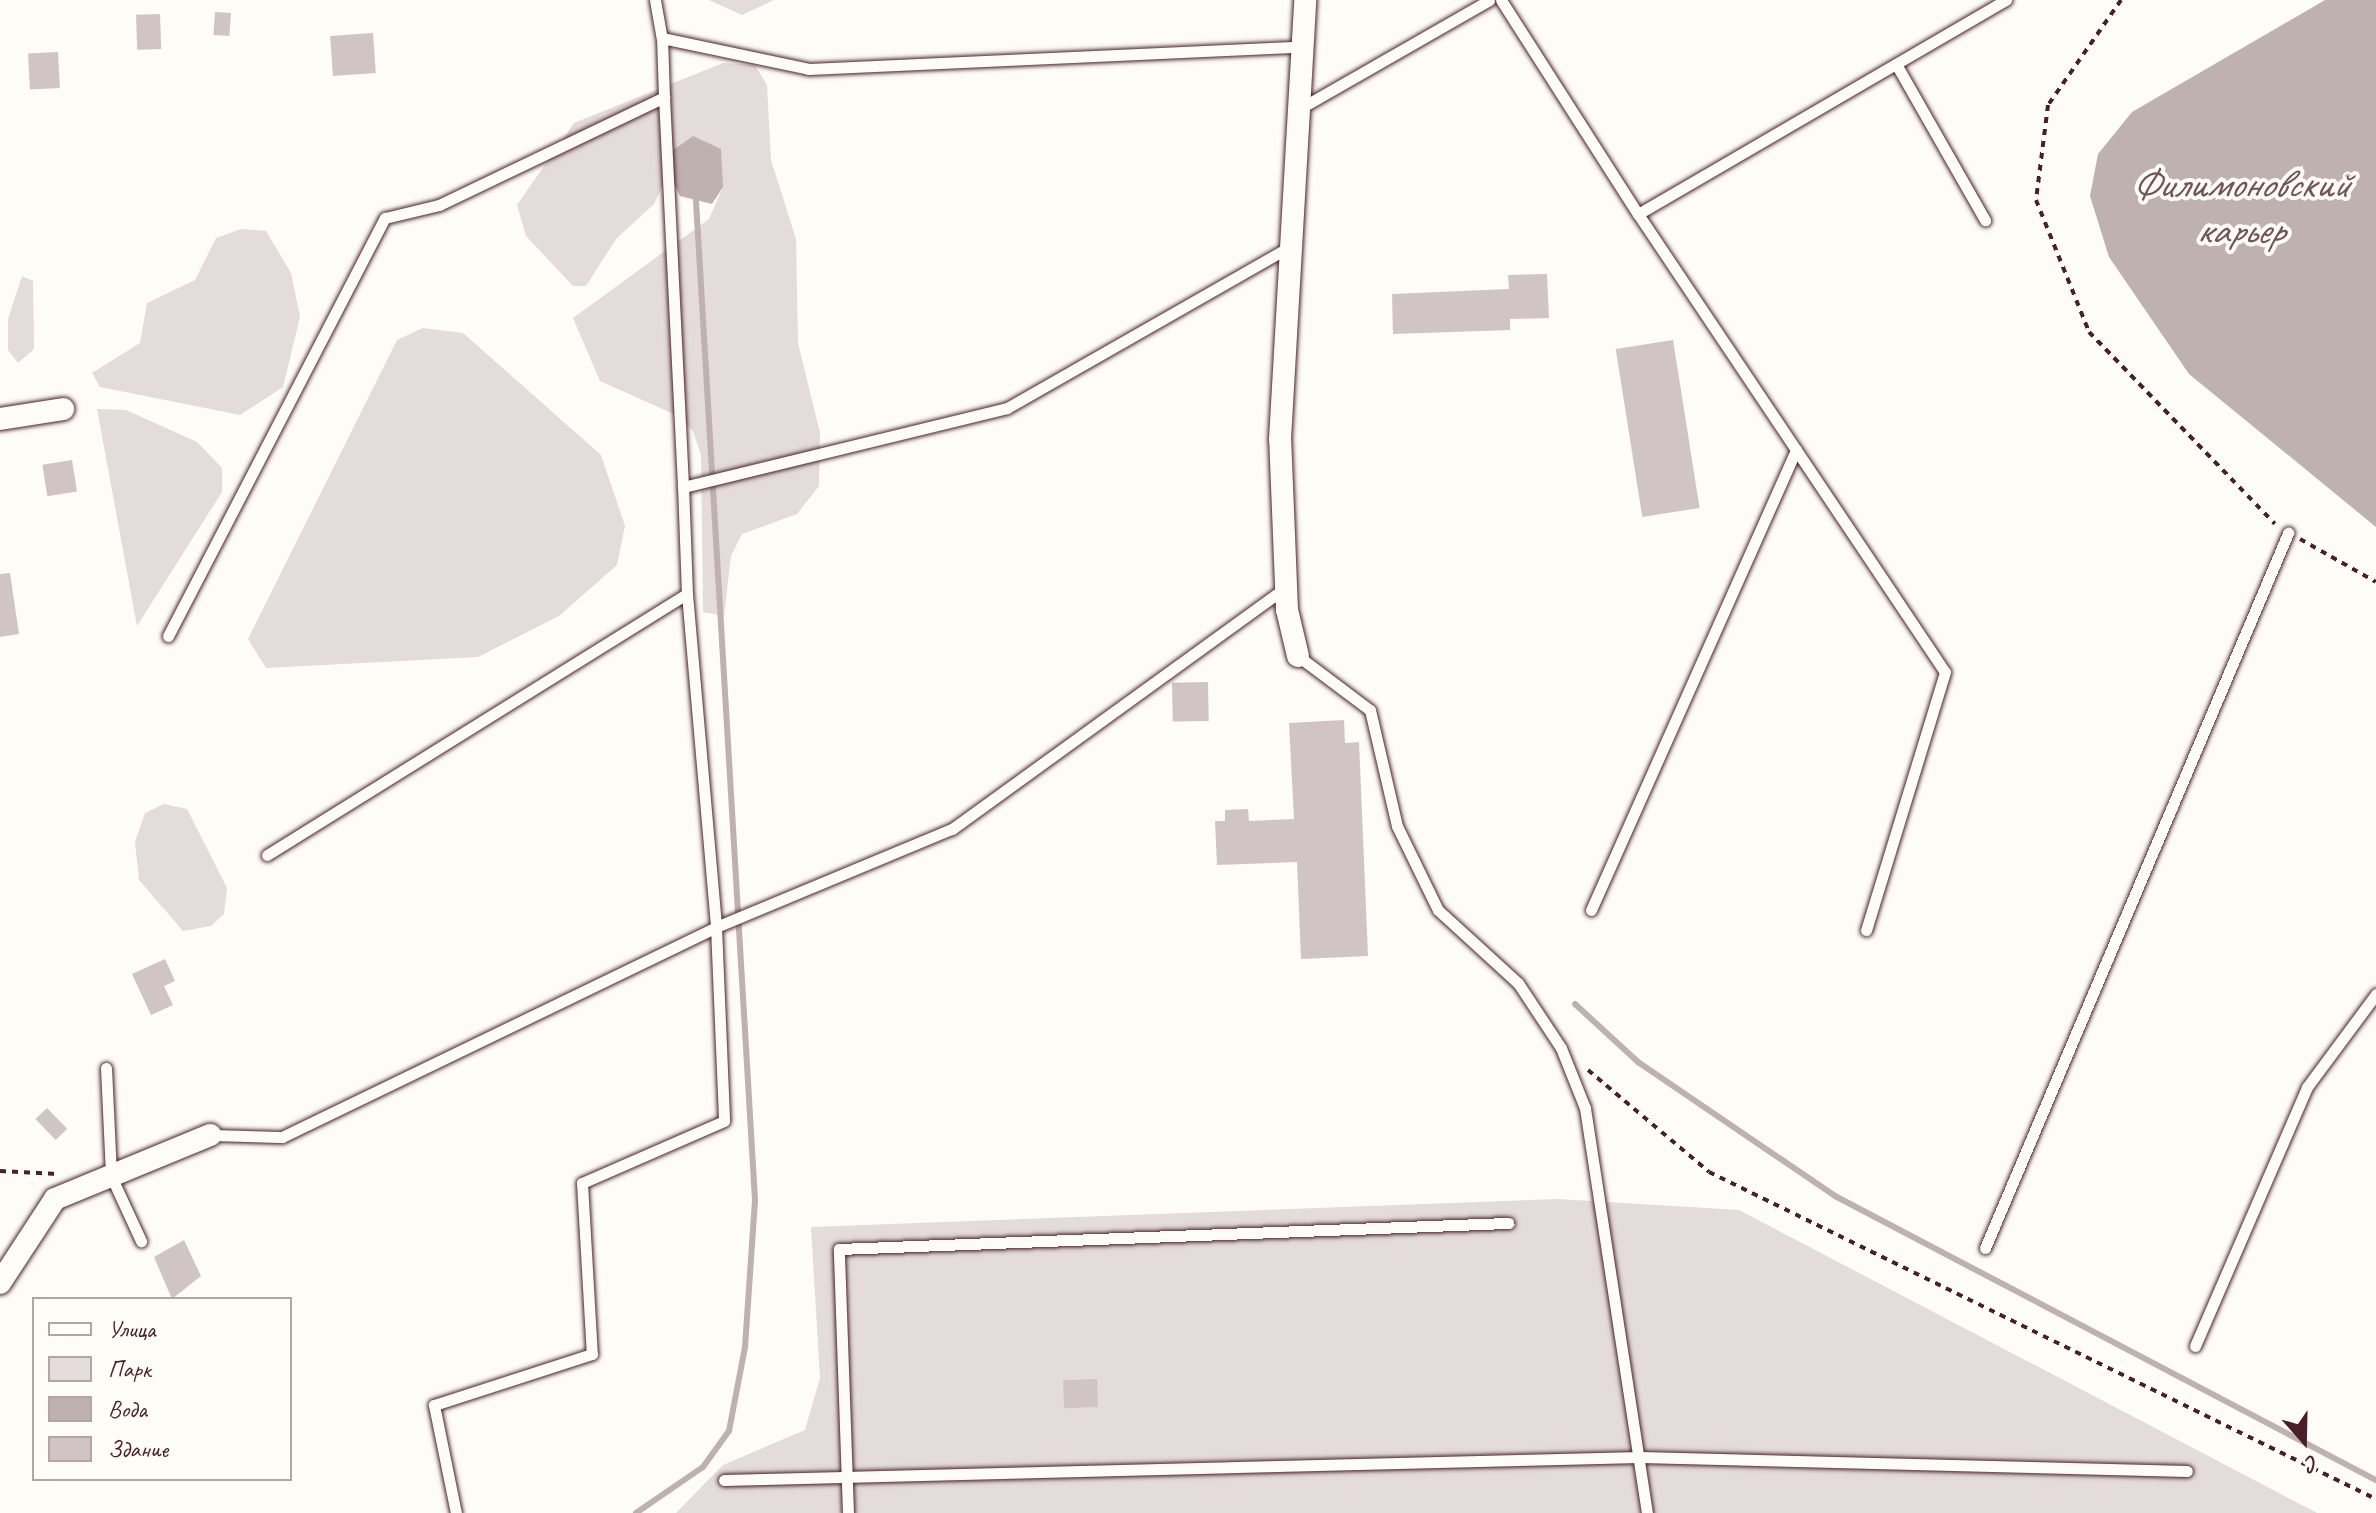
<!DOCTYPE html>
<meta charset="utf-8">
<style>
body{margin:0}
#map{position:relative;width:2376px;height:1513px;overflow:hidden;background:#fdfcf7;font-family:Caveat,sans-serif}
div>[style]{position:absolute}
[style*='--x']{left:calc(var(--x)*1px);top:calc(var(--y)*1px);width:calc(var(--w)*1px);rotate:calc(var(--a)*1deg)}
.green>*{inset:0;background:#e3dcda}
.water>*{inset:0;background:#c0b1b1}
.stream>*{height:6px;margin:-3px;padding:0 3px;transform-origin:3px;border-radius:3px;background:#c0b1b1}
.building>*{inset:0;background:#d0c5c4;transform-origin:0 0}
.path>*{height:4px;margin-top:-2px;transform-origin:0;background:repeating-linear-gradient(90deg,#4a1f2b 0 6px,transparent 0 12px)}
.roads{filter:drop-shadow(0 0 2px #4a1f2b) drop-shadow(0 0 2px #4a1f2b)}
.service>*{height:11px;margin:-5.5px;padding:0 5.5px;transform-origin:5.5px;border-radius:5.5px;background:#fdfcf7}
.minor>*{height:22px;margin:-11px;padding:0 11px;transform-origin:11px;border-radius:11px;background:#fdfcf7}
span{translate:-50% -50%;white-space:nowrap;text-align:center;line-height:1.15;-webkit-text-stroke:8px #fdfcf7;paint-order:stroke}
.water-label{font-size:40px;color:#73525a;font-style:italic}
.legend{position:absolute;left:32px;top:1297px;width:260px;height:184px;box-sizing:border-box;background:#fdfcf7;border:2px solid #b5a4a5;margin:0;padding:10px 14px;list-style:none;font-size:24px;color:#4a1f2b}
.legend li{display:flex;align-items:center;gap:16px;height:40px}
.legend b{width:40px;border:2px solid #b5a4a5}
.north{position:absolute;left:2264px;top:1401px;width:80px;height:80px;-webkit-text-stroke:6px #fdfcf7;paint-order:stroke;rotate:160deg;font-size:22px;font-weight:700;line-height:32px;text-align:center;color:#4a1f2b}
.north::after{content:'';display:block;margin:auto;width:28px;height:36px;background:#4a1f2b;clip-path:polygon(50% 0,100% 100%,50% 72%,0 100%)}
</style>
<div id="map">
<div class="green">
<i style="clip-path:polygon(709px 0,774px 0,742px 15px)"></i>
<i style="clip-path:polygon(723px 63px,755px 65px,767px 85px,771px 160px,796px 239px,798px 343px,820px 433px,819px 486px,797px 514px,742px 534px,731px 556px,724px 616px,703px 612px,701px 455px,693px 431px,678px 416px,600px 381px,573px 318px,709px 219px,723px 187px,669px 172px,654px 204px,616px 239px,586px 286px,573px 286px,526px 236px,517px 205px,574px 123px)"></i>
<i style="clip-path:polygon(241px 229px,266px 231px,291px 273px,300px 317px,283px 387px,240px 415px,100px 387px,92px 373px,140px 343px,147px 303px,195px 280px,216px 238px)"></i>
<i style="clip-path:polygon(22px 276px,33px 281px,34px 349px,18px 363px,8px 350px,8px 319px)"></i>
<i style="clip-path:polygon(423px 328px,463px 333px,601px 455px,625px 526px,617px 565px,559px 616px,478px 657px,266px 668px,248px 639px,397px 340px)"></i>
<i style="clip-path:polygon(97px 409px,126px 410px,197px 442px,222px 468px,222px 492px,137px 626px)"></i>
<i style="clip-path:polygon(164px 804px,187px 809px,227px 888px,224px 914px,211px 926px,183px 931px,139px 880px,135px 842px,145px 813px)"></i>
<i style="clip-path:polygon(1558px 1199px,1739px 1210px,2317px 1513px,676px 1513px,723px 1465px,805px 1430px,820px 1378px,811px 1227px)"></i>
</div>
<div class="water">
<i style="clip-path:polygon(2325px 0,2376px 0,2376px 527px,2189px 374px,2109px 257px,2090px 196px,2098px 154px,2132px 112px)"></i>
<i style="clip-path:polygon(693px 136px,721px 149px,723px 187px,712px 204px,680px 196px,669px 172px,672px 151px)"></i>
</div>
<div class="stream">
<i style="--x:1575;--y:1004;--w:86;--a:42.6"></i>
<i style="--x:1638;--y:1062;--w:238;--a:34.2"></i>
<i style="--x:1835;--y:1196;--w:611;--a:27.7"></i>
<i style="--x:636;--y:1513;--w:81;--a:-34.5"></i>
<i style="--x:703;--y:1467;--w:44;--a:-54.2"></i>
<i style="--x:729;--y:1431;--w:86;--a:-79.2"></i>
<i style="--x:745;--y:1347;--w:147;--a:-86.1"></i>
<i style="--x:755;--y:1200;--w:1002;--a:-93.38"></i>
</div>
<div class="building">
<i style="left:215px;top:12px;width:16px;height:23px;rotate:4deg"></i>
<i style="left:160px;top:14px;width:35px;height:24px;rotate:88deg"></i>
<i style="left:373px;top:33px;width:40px;height:43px;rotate:86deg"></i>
<i style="left:58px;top:52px;width:36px;height:30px;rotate:87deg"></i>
<i style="clip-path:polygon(1547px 274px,1549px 318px,1510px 319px,1510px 330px,1393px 334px,1392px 294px,1509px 289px,1508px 275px)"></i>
<i style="left:1673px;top:340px;width:170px;height:58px;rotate:81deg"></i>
<i style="left:72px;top:460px;width:32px;height:30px;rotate:81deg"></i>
<i style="clip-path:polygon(10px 573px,19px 634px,0 637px,0 574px)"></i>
<i style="left:1208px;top:682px;width:39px;height:36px;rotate:89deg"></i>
<i style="clip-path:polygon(1344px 720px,1345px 743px,1359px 742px,1368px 956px,1301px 959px,1297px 862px,1217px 865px,1215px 821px,1225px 821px,1225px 810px,1248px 809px,1249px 821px,1294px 819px,1289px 723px)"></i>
<i style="clip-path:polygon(165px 959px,175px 981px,164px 986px,173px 1005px,151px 1015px,132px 974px)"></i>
<i style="left:47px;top:1108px;width:29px;height:16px;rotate:46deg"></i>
<i style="clip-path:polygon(184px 1240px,201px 1276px,172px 1299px,154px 1257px)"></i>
<i style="left:1097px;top:1379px;width:28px;height:34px;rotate:88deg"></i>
</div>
<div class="path">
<i style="--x:2121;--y:0;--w:128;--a:124.8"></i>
<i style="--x:2048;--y:105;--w:96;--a:97.2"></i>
<i style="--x:2036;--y:200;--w:142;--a:68.1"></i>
<i style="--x:2089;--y:332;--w:267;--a:45.9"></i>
<i style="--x:2300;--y:539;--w:87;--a:29.5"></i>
<i style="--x:1588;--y:1070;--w:158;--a:40.1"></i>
<i style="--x:1709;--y:1172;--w:743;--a:26.12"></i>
<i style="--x:0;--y:1171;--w:58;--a:3"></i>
</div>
<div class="roads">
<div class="service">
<i style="--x:655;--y:0;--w:39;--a:80"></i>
<i style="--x:1501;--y:0;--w:254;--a:57.4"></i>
<i style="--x:1638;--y:214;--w:426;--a:-30.2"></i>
<i style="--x:1896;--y:64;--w:180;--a:60.3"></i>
<i style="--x:664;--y:97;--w:59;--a:-91.9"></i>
<i style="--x:662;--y:38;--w:150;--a:11.9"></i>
<i style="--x:809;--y:69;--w:489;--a:-2.6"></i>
<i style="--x:1299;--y:109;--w:219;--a:-29.8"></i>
<i style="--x:1638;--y:214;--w:551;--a:56.17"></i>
<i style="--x:1945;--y:672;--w:270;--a:107"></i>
<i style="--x:687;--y:594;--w:334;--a:85"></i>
<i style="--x:716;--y:927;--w:256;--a:-22.6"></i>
<i style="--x:952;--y:829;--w:412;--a:-35.9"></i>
<i style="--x:168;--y:636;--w:471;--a:-62.6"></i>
<i style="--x:385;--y:218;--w:56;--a:-13.5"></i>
<i style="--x:439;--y:205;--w:250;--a:-25.6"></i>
<i style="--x:664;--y:97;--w:390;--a:87.2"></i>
<i style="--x:1298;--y:656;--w:90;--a:36.9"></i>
<i style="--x:1370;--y:710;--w:119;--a:76.9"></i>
<i style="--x:1397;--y:826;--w:93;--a:64"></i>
<i style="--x:1438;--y:910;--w:108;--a:42.4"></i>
<i style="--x:1518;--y:983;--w:78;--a:56.5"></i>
<i style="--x:1561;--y:1048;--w:65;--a:68.2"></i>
<i style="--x:1585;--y:1108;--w:410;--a:81.3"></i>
<i style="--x:267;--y:855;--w:494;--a:-31.9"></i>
<i style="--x:687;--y:594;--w:107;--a:-92.1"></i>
<i style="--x:683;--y:487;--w:333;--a:-13.7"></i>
<i style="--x:1007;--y:408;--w:321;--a:-29.7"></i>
<i style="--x:1591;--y:910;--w:504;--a:-65.98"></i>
<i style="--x:106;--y:1068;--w:108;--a:87.3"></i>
<i style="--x:111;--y:1176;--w:72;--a:65.2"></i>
<i style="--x:210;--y:1135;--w:72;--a:1.6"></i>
<i style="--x:282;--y:1137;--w:482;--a:-25.8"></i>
<i style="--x:716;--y:927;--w:194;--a:87.6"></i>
<i style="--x:724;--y:1121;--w:155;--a:156.4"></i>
<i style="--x:582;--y:1183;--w:171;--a:86.7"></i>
<i style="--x:592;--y:1354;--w:166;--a:162.1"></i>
<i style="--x:434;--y:1405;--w:110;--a:78.5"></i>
<i style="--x:1985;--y:1248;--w:777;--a:-67.03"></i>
<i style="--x:2195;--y:1346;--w:282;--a:-66.6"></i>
<i style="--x:2307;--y:1087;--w:116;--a:-53.4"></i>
<i style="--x:724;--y:1480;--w:916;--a:-1.44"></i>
<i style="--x:1640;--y:1457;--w:547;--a:1.47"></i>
<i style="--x:848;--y:1513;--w:264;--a:-92"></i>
<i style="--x:839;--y:1249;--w:670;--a:-2.23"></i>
</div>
<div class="minor">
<i style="--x:0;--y:419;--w:64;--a:-9"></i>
<i style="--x:1298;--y:656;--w:47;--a:-103.4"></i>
<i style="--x:1287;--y:610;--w:171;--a:-92.3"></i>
<i style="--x:1280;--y:439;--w:440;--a:-86.7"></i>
<i style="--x:0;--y:1283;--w:100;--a:-56.8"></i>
<i style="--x:55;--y:1199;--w:168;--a:-22.4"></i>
</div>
</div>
<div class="water-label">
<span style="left:2240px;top:207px">Филимоновский<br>карьер</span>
</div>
<ul class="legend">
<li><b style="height:10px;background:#fdfcf7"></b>Улица</li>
<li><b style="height:22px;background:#e3dcda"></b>Парк</li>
<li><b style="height:22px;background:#c0b1b1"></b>Вода</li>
<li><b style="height:22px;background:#d0c5c4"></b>Здание</li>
</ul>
<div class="north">С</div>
</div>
